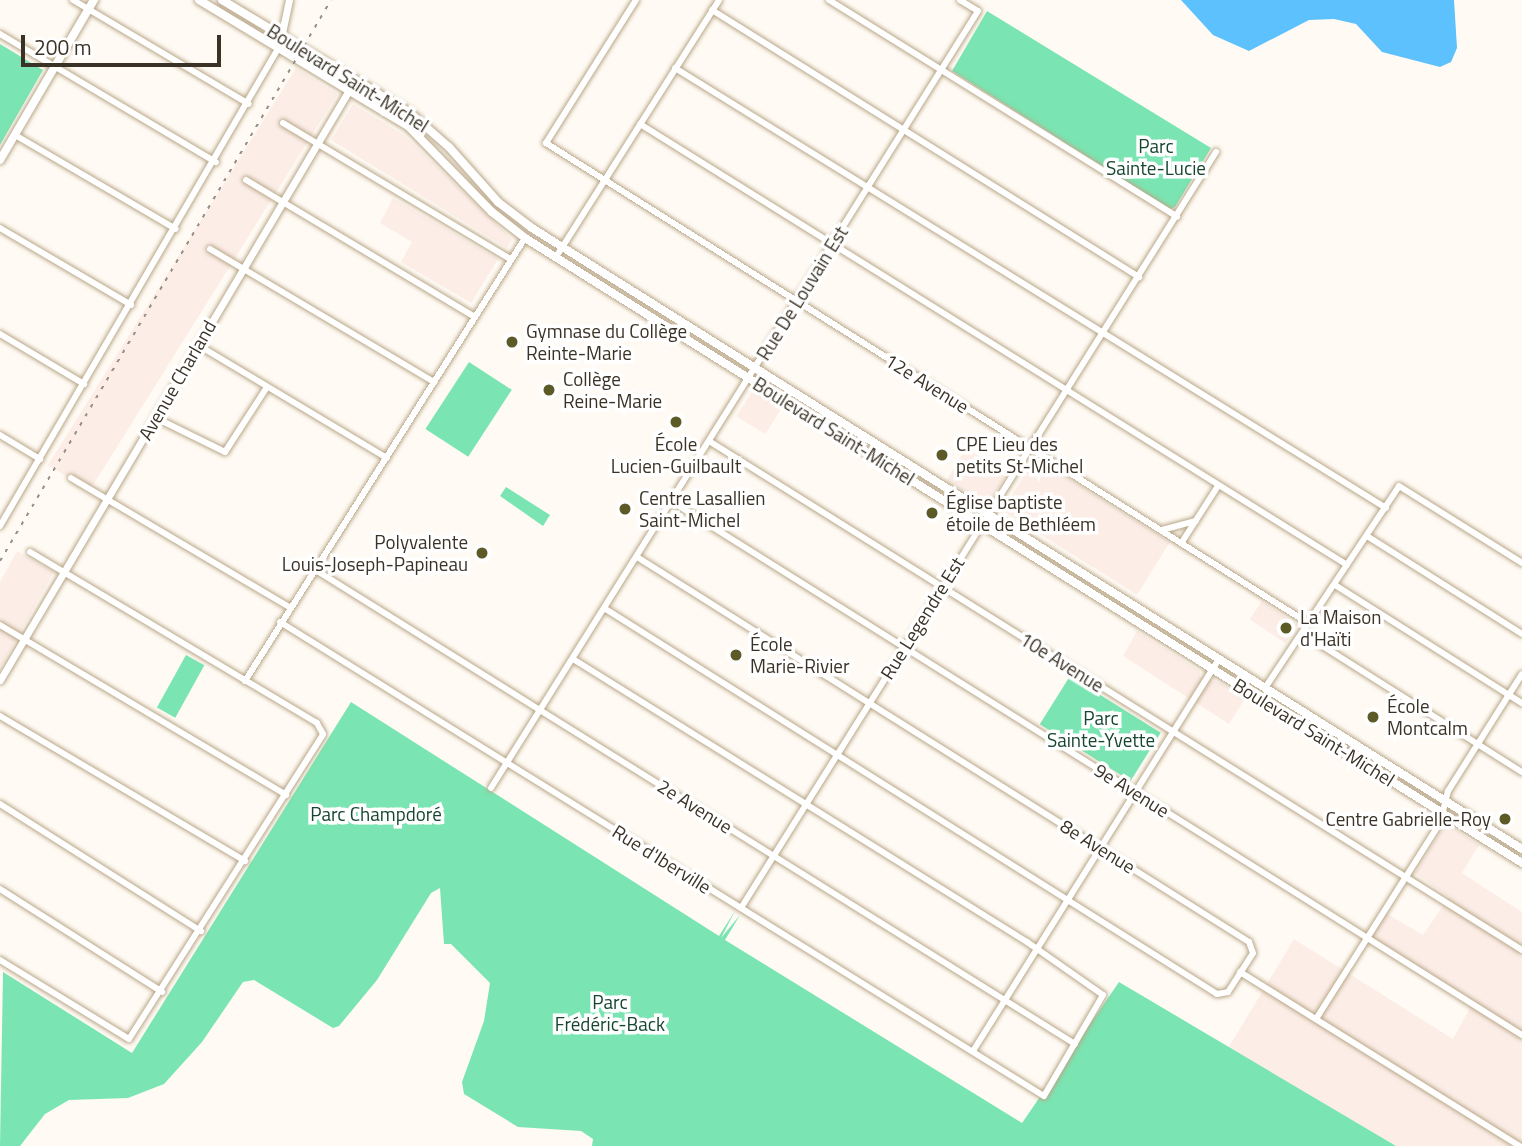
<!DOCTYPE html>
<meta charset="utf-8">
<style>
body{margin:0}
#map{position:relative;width:1522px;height:1146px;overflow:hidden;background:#fffbf4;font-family:"Titillium Web",sans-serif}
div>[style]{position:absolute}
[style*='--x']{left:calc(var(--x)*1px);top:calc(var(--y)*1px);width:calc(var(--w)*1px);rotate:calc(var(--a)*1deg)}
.commercial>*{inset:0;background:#fceee7;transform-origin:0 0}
.green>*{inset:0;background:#7ae5b2;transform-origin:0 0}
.water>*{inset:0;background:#5cc1fc}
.roads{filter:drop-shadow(0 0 2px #baa789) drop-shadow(0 0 2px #baa789)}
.minor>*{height:6px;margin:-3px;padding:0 3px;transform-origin:3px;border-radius:3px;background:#fff}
.tertiary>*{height:7px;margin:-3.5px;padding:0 3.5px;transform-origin:3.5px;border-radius:3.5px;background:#fff}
.secondary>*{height:8px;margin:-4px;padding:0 4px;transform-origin:4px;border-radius:4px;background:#fff}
.rail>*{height:2px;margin-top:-1px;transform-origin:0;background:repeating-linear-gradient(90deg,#968f86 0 3.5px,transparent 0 10.5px)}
.dots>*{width:19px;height:19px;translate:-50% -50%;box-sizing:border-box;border:4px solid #fff;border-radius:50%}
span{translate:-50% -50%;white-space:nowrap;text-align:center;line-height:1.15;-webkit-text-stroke:7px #fff;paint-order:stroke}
.street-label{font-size:19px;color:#3a3226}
.park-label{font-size:19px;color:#164530}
.poi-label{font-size:19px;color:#3a3226}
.left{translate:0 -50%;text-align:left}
.right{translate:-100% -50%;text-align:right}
.scale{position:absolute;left:21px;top:35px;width:200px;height:32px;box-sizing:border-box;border:4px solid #3a3226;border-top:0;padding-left:9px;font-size:21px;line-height:24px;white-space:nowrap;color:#3a3226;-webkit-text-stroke:5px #fff;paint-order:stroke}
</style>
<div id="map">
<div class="commercial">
<i style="left:296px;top:68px;width:49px;height:468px;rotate:32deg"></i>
<i style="clip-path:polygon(353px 104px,404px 135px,512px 239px,507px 248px,331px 140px)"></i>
<i style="clip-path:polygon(393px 198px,498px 259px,471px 303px,401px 262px,412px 242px,380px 223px)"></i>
<i style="left:753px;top:390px;width:34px;height:31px;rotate:32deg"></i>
<i style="left:966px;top:448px;width:48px;height:38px;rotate:31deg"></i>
<i style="left:1035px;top:458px;width:159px;height:62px;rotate:32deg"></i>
<i style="clip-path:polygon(17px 551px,54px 572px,0 668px,0 582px)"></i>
<i style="left:1262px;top:601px;width:43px;height:22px;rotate:34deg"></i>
<i style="clip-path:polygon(1137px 631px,1200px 671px,1200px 677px,1221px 683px,1245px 699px,1229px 724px,1123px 656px)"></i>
<i style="clip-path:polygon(1450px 826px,1479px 845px,1462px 873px,1522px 912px,1522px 1146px,1390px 1146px,1227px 1050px,1294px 939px,1453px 1039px,1472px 1004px,1367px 938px,1384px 912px,1423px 935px,1449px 897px,1415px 873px,1444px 827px)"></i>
</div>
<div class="green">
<i style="clip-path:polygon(987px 11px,1211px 148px,1175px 207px,1170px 209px,952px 71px)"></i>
<i style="clip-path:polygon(0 44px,43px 70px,0 145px)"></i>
<i style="left:469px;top:362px;width:51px;height:80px;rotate:33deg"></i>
<i style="clip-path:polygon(506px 487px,550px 515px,543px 526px,500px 496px)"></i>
<i style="left:186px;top:655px;width:21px;height:60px;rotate:29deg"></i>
<i style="left:1070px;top:676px;width:107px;height:57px;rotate:32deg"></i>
<i style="clip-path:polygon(351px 702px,719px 936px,735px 911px,721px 938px,740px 915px,725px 940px,1022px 1123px,1119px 982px,1396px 1146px,592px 1146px,593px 1139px,581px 1131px,518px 1127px,464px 1094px,462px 1082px,484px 1021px,490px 983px,451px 944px,444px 944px,440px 888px,431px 893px,377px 980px,339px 1026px,333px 1028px,254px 980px,243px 982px,202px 1042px,164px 1084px,128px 1098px,69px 1100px,45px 1114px,20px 1146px,0 1146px,3px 972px,132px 1053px)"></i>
</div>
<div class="water">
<i style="clip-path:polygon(1181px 0,1454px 0,1457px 48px,1451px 62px,1440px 67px,1382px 52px,1356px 24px,1334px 19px,1309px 20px,1249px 51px,1213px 35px)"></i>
</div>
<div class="roads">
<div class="minor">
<i style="--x:73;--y:0;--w:204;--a:30.6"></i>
<i style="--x:636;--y:0;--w:169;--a:122.2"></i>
<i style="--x:546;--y:143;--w:901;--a:32.21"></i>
<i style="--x:829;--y:0;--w:410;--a:31.9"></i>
<i style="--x:712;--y:10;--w:504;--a:32.02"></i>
<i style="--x:0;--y:34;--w:251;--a:30.7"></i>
<i style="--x:675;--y:68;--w:836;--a:31.75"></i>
<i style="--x:283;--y:123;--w:265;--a:30.9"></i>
<i style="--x:640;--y:124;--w:833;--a:31.95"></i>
<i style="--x:15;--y:135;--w:186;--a:30.3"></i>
<i style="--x:246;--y:180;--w:267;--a:30.9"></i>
<i style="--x:0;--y:228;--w:152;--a:30.4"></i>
<i style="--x:210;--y:249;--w:261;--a:30.7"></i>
<i style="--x:556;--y:257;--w:304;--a:-57.6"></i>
<i style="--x:0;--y:334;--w:98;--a:30.8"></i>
<i style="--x:198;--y:345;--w:220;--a:30.9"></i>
<i style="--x:156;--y:418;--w:77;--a:26.2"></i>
<i style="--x:225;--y:452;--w:77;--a:-57.1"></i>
<i style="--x:0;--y:435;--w:47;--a:31"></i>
<i style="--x:709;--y:441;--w:959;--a:32.05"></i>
<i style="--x:71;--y:478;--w:253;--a:30.6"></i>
<i style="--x:671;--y:501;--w:1005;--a:32.11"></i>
<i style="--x:0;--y:526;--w:554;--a:-59.78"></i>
<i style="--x:1162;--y:530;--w:35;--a:-15"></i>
<i style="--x:1367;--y:536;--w:183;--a:32.3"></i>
<i style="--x:1182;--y:542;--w:67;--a:-57.3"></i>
<i style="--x:314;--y:569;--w:897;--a:31.97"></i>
<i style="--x:1335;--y:585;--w:221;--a:32.3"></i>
<i style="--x:604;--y:608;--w:724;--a:32.2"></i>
<i style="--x:1217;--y:994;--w:11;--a:-10"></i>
<i style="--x:1228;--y:992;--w:46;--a:-57.3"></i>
<i style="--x:1253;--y:953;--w:12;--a:-110"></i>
<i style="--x:1249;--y:942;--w:723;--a:-147.83"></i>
<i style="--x:280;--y:622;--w:899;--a:31.82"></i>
<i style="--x:1044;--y:1096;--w:117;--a:-59.7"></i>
<i style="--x:1103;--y:995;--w:93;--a:-145.1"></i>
<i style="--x:1027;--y:942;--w:535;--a:-148.06"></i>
<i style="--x:0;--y:625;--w:333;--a:30.7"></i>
<i style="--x:1302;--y:633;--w:260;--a:32.3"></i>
<i style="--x:245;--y:681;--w:524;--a:-57.7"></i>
<i style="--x:1265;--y:688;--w:242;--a:-56.4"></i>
<i style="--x:1399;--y:486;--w:145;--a:32"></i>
<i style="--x:0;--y:716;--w:285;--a:30.6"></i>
<i style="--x:491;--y:788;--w:917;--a:-57.92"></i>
<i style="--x:978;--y:11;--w:21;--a:-149"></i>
<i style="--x:0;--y:804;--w:238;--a:32.3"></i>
<i style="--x:0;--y:889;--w:192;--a:32.4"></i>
<i style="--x:741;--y:908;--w:893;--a:-57.86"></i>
<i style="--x:0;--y:960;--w:151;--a:31.5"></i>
<i style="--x:129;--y:1039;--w:361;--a:-57.5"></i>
<i style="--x:323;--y:734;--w:13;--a:-119"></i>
<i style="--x:317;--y:723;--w:334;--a:-149.2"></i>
<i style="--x:1240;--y:972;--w:330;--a:31.9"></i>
<i style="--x:1316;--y:1019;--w:232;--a:-57.7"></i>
<i style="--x:1440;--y:823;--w:33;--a:-76"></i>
<i style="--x:1448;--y:791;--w:138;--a:-57.7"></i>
<i style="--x:973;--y:1051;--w:463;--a:-57.9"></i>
</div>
<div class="tertiary">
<i style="--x:279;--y:47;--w:48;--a:-78"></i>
<i style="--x:0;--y:680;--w:697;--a:-59.39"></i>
</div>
<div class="secondary">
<i style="--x:199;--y:0;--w:244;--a:31.1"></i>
<i style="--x:408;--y:126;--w:120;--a:45.7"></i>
<i style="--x:492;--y:212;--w:42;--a:38.2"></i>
<i style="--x:525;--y:238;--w:1177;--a:32.08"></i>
<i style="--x:222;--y:0;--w:219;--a:31"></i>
<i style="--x:410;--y:113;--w:52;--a:41.1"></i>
<i style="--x:449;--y:147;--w:74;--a:48.3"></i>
<i style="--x:498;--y:202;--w:43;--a:37.4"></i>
<i style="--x:532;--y:228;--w:1169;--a:32.1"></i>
<i style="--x:0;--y:160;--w:186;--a:-59.6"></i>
</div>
</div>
<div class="rail">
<i style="--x:0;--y:561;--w:651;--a:-59.46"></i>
</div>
<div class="dots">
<i style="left:512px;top:342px;background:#5c5a27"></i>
<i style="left:549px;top:390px;background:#5c5a27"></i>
<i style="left:676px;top:422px;background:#5c5a27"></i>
<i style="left:942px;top:455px;background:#5c5a27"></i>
<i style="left:625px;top:509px;background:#5c5a27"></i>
<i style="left:932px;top:513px;background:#5c5a27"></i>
<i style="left:482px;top:553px;background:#5c5a27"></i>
<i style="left:1286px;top:628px;background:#5c5a27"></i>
<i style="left:736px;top:655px;background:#5c5a27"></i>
<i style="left:1373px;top:717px;background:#5c5a27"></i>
<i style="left:1505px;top:819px;background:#5c5a27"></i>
</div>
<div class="street-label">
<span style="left:348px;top:78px;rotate:32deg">Boulevard Saint-Michel</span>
<span style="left:802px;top:293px;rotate:-58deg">Rue De Louvain Est</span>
<span style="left:177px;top:380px;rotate:-60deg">Avenue Charland</span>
<span style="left:927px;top:383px;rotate:32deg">12e Avenue</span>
<span style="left:834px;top:431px;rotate:32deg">Boulevard Saint-Michel</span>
<span style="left:922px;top:618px;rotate:-58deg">Rue Legendre Est</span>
<span style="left:1062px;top:662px;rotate:32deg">10e Avenue</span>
<span style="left:1314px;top:732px;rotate:32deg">Boulevard Saint-Michel</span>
<span style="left:1132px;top:790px;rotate:32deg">9e Avenue</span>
<span style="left:695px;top:806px;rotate:32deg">2e Avenue</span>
<span style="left:1098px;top:846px;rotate:32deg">8e Avenue</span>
<span style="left:662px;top:859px;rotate:32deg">Rue d'Iberville</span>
</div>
<div class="park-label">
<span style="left:1156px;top:157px">Parc<br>Sainte-Lucie</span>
<span style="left:1101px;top:729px">Parc<br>Sainte-Yvette</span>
<span style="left:376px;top:814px">Parc Champdoré</span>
<span style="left:610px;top:1013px">Parc<br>Frédéric-Back</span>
</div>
<div class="poi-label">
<span class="left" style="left:526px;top:342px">Gymnase du Collège<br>Reinte-Marie</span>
<span class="left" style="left:563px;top:390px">Collège<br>Reine-Marie</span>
<span style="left:676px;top:455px">École<br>Lucien-Guilbault</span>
<span class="left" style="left:956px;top:455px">CPE Lieu des<br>petits St-Michel</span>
<span class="left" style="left:639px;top:509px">Centre Lasallien<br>Saint-Michel</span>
<span class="left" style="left:946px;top:513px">Église baptiste<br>étoile de Bethléem</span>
<span class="right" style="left:468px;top:553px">Polyvalente<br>Louis-Joseph-Papineau</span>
<span class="left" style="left:1300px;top:628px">La Maison<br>d'Haïti</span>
<span class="left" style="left:750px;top:655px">École<br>Marie-Rivier</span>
<span class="left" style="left:1387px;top:717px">École<br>Montcalm</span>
<span class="right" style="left:1491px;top:819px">Centre Gabrielle-Roy</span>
</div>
<div class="scale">200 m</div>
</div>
